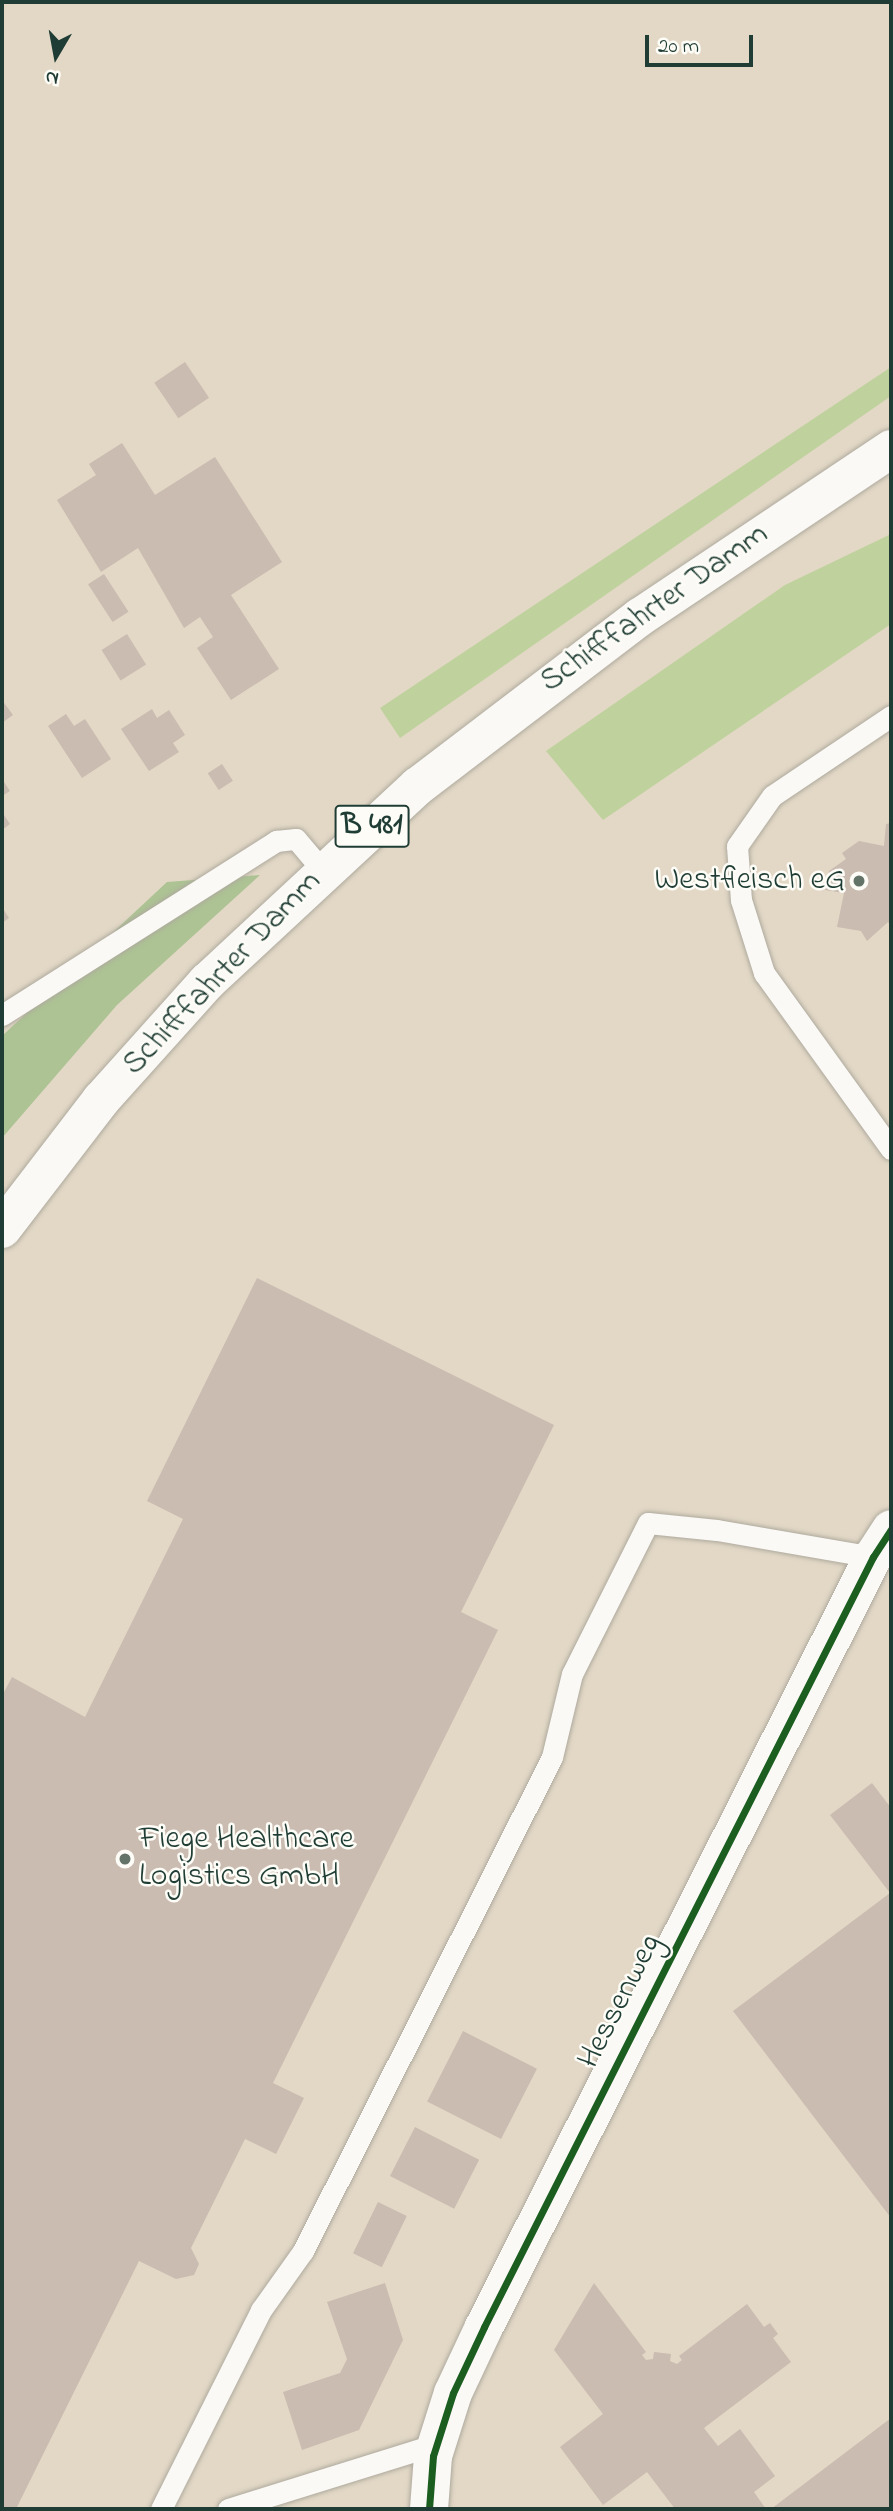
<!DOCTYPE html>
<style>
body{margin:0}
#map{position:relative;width:893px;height:2511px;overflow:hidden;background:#e3d8c6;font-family:"Indie Flower",sans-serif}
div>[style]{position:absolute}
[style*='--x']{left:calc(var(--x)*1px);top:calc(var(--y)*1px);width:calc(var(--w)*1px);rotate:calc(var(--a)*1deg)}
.green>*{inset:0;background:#bfd29d}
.forest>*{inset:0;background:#adc394}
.building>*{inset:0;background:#cabcb1;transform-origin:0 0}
.roads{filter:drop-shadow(0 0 2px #aeaa9e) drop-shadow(0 0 2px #aeaa9e)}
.service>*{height:21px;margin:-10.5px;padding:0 10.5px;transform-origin:10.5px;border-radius:10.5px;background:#fbf9f6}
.minor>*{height:38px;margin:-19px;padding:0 19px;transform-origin:19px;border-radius:19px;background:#fbf9f6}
.primary>*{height:38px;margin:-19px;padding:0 19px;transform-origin:19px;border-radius:19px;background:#fbf9f6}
.cycleway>*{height:7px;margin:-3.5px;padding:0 3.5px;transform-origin:3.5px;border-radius:3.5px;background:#1b5e20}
.dots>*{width:19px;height:19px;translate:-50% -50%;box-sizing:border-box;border:4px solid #fdfcf7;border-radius:50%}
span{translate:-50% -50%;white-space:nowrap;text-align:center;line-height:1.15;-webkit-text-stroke:5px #fdfcf7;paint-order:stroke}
.shield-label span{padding:2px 5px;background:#fdfcf7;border:2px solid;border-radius:5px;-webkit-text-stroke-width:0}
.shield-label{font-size:30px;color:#1f3d34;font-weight:700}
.street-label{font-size:32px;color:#1f3d34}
.poi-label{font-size:32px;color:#1f3d34}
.right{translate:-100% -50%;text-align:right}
.left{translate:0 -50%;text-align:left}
.frame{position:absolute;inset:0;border:4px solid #1f3d34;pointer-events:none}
.north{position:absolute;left:21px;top:21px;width:70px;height:70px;-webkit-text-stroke:5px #fdfcf7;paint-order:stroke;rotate:190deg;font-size:19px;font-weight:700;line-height:28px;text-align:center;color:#1f3d34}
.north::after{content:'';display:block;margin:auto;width:24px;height:32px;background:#1f3d34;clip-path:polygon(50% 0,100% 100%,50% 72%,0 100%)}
.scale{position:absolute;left:645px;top:35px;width:108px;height:32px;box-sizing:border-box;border:4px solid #1f3d34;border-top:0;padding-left:9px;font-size:21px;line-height:24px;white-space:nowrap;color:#1f3d34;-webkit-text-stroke:5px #fdfcf7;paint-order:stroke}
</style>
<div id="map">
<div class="green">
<i style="clip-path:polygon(891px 367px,891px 396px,400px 738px,380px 708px)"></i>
<i style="clip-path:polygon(891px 534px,891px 624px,603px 820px,546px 751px,785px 585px)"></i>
</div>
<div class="forest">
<i style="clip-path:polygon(260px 875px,117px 1005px,2px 1138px,2px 1036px,167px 882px)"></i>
</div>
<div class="building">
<i style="left:185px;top:362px;width:43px;height:37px;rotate:56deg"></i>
<i style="clip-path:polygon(122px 443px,155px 495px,215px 457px,282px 562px,231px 595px,279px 669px,231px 700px,197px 648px,213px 637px,200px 617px,184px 628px,138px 548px,101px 572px,57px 500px,96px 475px,89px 464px)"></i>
<i style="left:104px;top:574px;width:45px;height:19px;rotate:57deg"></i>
<i style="left:127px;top:634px;width:36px;height:30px;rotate:58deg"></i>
<i style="clip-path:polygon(2px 700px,13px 715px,2px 723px)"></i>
<i style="clip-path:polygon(152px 709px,157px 718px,169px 710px,185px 735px,173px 743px,179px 752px,149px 771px,121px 729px)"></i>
<i style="clip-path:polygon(66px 714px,74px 726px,85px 719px,111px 759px,82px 778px,48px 726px)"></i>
<i style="left:222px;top:764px;width:20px;height:17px;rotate:57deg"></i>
<i style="clip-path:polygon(2px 779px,10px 791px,2px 796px)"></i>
<i style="clip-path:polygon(2px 812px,10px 824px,2px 830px)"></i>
<i style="clip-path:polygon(891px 823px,891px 926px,888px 922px,867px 941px,861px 931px,837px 927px,844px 893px,825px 890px,829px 871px,846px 859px,842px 853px,859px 841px,884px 846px,886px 824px)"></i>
<i style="clip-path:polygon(2px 907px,9px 918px,2px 923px)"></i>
<i style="clip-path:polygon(257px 1278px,554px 1425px,461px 1612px,498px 1630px,273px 2083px,304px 2098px,276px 2154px,245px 2139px,191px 2248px,199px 2264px,194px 2275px,176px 2279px,139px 2261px,16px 2509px,2px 2509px,2px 1696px,12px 1677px,85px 1717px,183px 1519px,147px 1501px)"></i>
<i style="clip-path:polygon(872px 1783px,891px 1808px,891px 2218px,733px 2011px,890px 1893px,830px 1815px)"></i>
<i style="left:463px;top:2031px;width:83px;height:79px;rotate:27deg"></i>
<i style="left:415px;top:2127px;width:72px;height:55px;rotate:27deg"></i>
<i style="left:378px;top:2202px;width:32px;height:57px;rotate:26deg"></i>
<i style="clip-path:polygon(385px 2283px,403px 2340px,359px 2430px,302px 2450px,283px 2392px,340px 2373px,347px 2359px,327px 2302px)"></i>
<i style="clip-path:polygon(594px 2283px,646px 2352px,642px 2355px,646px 2360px,653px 2359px,654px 2352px,671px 2354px,670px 2361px,677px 2364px,682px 2360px,679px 2356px,747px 2304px,764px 2327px,770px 2323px,778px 2334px,773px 2338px,791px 2362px,704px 2428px,718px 2446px,740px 2429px,775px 2476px,754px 2492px,766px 2509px,675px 2509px,647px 2472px,603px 2505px,560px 2447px,603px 2414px,554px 2350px)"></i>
<i style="clip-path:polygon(891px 2418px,891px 2509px,771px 2509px)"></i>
</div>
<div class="roads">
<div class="service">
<i style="--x:891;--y:716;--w:143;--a:146.1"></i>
<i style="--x:772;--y:796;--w:61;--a:125"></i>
<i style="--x:737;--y:846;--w:54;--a:85.8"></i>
<i style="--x:741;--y:900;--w:77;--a:72.5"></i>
<i style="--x:764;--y:973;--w:217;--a:54.2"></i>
<i style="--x:2;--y:1015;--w:325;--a:-32.4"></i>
<i style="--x:276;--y:841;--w:20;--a:-6"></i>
<i style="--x:296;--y:839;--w:42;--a:49.8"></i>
<i style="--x:161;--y:2509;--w:223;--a:-63.3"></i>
<i style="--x:261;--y:2310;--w:72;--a:-54.6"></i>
<i style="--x:303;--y:2251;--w:553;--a:-63.25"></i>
<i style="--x:552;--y:1757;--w:85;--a:-76.5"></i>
<i style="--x:572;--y:1674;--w:169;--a:-63.3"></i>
<i style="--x:648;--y:1523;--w:69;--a:5.8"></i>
<i style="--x:717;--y:1530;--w:158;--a:9.8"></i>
<i style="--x:228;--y:2509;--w:219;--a:-17.3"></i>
</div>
<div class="minor">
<i style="--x:429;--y:2509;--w:53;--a:-85.7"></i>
<i style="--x:433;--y:2456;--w:66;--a:-72.4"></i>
<i style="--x:453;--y:2393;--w:73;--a:-64.8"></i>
<i style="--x:484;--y:2327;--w:863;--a:-63.2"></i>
<i style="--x:873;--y:1557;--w:33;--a:-57"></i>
</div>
<div class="primary">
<i style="--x:2;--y:1229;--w:163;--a:-52.5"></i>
<i style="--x:101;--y:1100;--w:159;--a:-48.1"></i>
<i style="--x:207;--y:982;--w:288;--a:-42.9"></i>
<i style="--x:418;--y:786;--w:279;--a:-37.3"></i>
<i style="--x:640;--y:617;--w:302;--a:-33.8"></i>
</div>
</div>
<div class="cycleway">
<i style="--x:429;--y:2509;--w:53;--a:-85.7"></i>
<i style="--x:433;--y:2456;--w:66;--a:-72.4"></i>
<i style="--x:453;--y:2393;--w:73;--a:-64.8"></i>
<i style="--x:484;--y:2327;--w:863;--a:-63.2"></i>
<i style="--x:873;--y:1557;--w:33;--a:-57"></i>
</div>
<div class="dots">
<i style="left:859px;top:881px;background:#647367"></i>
<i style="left:125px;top:1859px;background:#647367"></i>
</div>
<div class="shield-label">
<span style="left:372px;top:826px">B 481</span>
</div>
<div class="street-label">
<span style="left:655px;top:609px;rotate:-35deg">Schifffahrter Damm</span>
<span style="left:223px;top:974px;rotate:-46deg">Schifffahrter Damm</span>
<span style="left:621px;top:2002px;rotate:-63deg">Hessenweg</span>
</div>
<div class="poi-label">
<span class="right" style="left:845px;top:881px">Westfleisch eG</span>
<span class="left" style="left:139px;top:1859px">Fiege Healthcare<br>Logistics GmbH</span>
</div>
<div class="frame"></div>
<div class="north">N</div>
<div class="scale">20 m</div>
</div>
